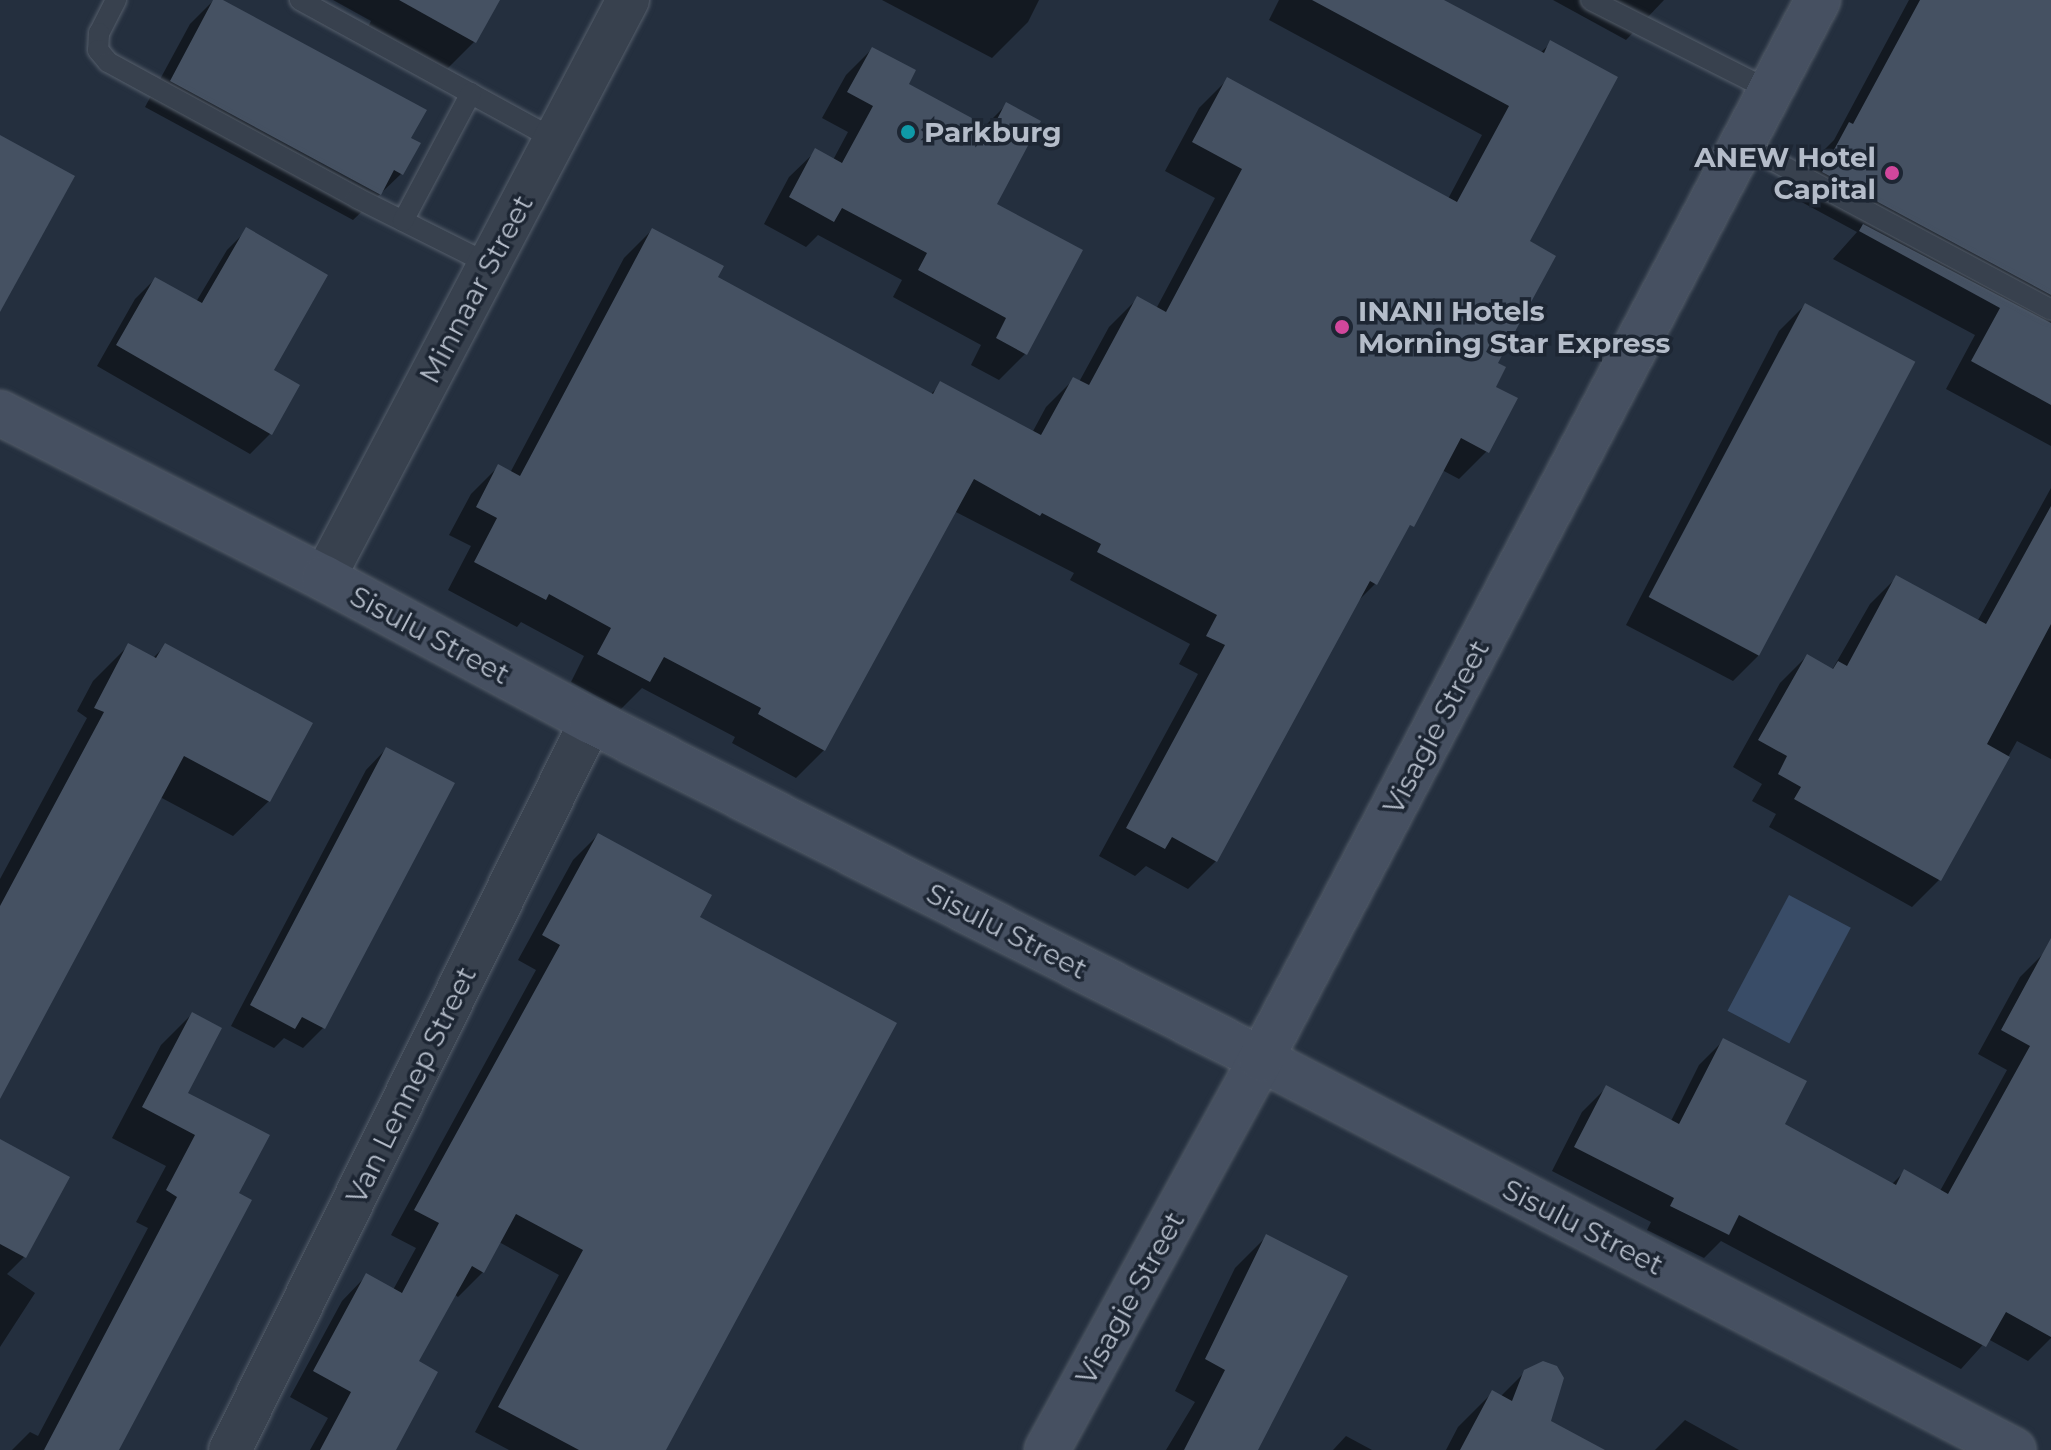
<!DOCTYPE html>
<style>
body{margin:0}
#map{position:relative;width:2051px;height:1450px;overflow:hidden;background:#242f3e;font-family:Montserrat,sans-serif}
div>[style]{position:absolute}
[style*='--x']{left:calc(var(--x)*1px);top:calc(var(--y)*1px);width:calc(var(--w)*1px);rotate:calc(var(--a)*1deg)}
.water>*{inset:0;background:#394c67;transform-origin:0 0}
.shadow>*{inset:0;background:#0007}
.building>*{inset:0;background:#455162;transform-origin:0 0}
.roads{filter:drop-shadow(0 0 2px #565f6c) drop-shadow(0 0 2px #565f6c)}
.lane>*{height:20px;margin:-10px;padding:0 10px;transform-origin:10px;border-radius:10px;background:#38414e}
.street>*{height:42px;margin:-21px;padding:0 21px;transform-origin:21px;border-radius:21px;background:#38414e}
.secondary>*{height:44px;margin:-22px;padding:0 22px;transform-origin:22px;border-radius:22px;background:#465061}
.dots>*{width:22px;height:22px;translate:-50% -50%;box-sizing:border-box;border:4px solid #1d2633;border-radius:50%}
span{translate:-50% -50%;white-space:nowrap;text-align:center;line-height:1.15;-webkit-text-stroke:7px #1d2633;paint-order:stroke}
.poi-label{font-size:28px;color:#b4bcc9;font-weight:700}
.left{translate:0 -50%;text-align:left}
.right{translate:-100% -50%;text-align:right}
.street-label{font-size:28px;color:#b4bcc9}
</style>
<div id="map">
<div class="water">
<i style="left:1789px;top:895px;width:70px;height:131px;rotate:28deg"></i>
</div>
<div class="shadow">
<i style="clip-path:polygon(214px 0,219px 0,409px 139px,402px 173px,353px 220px,145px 107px,190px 24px)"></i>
<i style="clip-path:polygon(333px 0,498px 0,474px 42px,445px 71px,368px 27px,371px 21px)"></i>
<i style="clip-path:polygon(882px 0,1039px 0,1028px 22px,992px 58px)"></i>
<i style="clip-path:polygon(1279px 0,1440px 0,1540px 53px,1551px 43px,1527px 242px,1496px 364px,1487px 451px,1459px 479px,1442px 470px,1375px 584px,1356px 603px,1216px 861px,1188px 889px,1146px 866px,1135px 876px,1099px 856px,1198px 674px,1179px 664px,1190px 644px,1070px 580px,1074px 573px,954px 511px,824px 750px,796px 778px,732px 743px,735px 737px,642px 688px,621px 709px,571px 682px,584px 656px,521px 622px,517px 627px,448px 590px,471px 546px,449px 535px,471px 494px,499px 466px,510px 473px,624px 258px,652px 230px,715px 278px,930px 395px,941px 384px,1032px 433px,1046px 407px,1074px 379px,1079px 382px,1109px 327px,1137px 299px,1156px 309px,1215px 198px,1165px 171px,1199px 108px,1227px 80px,1448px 199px,1482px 135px,1269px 20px)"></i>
<i style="clip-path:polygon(1553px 0,1664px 0,1626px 40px)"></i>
<i style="clip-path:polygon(1909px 0,2051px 0,2051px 446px,1946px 389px,1975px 335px,1833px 259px,1857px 232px,1796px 199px,1823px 151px,1834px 140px)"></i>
<i style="clip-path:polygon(872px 49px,906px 85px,984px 127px,1007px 104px,994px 205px,1025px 354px,999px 380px,971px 365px,981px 345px,893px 297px,902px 280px,818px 235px,806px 247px,764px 224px,789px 177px,816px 151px,833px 160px,848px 132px,822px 118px,846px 75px)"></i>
<i style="clip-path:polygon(247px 230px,271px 371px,270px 434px,250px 454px,97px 366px,135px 299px,155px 279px,196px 302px,227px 250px)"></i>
<i style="clip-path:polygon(1805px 305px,1759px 655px,1733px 681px,1626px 625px,1779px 331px)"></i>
<i style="clip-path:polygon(2051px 488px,2051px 759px,2017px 741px,1939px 880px,1912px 907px,1769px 827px,1776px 814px,1752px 801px,1762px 784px,1733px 767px,1780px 683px,1807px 656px,1832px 670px,1870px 604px,1897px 577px,1977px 622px)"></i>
<i style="clip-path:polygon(129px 645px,153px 658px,165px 646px,269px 801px,233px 836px,160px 797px,0 1095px,0 879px,87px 718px,77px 711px,93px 681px)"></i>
<i style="clip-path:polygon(386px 749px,323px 1028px,303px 1048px,284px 1038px,274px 1048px,231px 1026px,366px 770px)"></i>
<i style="clip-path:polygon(598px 835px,697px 918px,664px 1450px,509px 1450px,475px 1432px,559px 1275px,499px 1242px,483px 1272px,458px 1297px,454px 1294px,416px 1362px,393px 1450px,310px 1450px,328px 1418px,290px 1397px,342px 1301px,366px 1276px,393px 1290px,416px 1248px,391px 1235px,536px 970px,518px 960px,573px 860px)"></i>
<i style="clip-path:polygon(2044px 953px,2051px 957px,2051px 1338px,2028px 1361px,1988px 1339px,1961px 1369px,1721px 1241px,1704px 1258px,1647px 1230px,1651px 1222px,1552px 1171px,1582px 1112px,1606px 1088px,1671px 1121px,1699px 1065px,1723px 1041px,1783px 1125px,1892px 1184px,1904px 1172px,1940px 1191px,2007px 1070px,1978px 1054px,2020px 977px)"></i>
<i style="clip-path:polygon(192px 1014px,186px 1093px,236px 1194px,117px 1450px,12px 1450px,30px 1432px,38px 1436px,148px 1228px,136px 1222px,166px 1166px,112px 1138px,161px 1045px)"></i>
<i style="clip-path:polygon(0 1141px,24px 1257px,7px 1274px,35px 1293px,0 1347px)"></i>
<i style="clip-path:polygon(1266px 1237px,1256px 1450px,1166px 1450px,1195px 1402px,1175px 1391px,1235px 1268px)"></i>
<i style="clip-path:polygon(1525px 1372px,1549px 1422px,1554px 1450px,1446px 1450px,1458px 1427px,1492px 1393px,1500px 1397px)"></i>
<i style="clip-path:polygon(1685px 1420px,1739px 1450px,1655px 1450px)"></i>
<i style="clip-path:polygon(1346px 1436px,1372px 1450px,1333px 1450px)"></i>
</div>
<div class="building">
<i style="clip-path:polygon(213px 0,223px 0,427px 110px,411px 138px,421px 143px,403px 175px,394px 170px,381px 195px,170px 81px)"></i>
<i style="clip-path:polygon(399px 0,500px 0,476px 43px)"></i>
<i style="clip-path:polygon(1312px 0,1444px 0,1544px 53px,1550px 40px,1618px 77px,1530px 241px,1556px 256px,1498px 363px,1506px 367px,1496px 387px,1518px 398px,1489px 453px,1461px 438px,1414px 527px,1410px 525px,1377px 585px,1370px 581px,1217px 862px,1172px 837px,1165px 849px,1126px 828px,1225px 645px,1206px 636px,1217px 615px,1097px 552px,1101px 544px,1042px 513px,1040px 516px,974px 479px,825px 751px,758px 714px,761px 708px,664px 657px,650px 682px,597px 654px,611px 628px,549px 594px,546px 600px,474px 562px,497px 518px,476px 507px,498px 464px,520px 476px,652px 228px,724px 266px,718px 277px,933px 394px,940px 381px,1041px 435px,1073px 377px,1089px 385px,1137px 296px,1166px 312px,1242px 169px,1192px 142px,1227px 77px,1457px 202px,1509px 106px)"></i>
<i style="clip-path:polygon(1920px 0,2051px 0,2051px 295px,1822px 172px,1849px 122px,1853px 124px)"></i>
<i style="clip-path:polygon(872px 47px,916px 70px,909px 84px,992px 129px,1006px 102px,1041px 121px,997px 204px,1083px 250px,1027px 355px,996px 338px,1006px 318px,918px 270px,927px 253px,842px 208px,834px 222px,789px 197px,815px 148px,842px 163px,873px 106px,847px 92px)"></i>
<i style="clip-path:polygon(0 135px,75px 176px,0 312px)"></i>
<i style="clip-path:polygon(1863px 224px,2051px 323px,2051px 405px,1971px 361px,2000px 308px,1859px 231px)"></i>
<i style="clip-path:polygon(246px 227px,328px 275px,274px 370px,300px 385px,272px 435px,116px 345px,155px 277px,202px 303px)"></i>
<i style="left:1805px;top:303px;width:125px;height:333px;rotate:28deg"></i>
<i style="clip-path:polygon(2051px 506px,2051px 624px,1987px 744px,2010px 757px,1941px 881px,1794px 799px,1801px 787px,1778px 774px,1787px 756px,1758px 740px,1807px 654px,1833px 669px,1838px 661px,1847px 666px,1896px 575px,1986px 624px)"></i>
<i style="clip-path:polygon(128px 643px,156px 658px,165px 643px,313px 723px,270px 802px,184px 756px,0 1099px,0 906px,104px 712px,94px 708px)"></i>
<i style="clip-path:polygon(386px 747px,455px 783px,325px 1029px,302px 1017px,295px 1029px,250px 1005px)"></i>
<i style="clip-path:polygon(598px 833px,712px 895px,700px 917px,897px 1023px,666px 1450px,579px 1450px,498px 1407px,583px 1250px,516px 1214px,484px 1273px,472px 1266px,419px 1361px,438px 1372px,396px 1450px,320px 1450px,351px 1392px,313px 1371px,366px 1273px,402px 1293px,439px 1223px,414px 1210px,560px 945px,542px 935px)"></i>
<i style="clip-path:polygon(2051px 938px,2051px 1337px,2006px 1312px,1986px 1347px,1739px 1215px,1729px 1235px,1670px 1206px,1674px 1198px,1574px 1147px,1606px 1085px,1679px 1124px,1723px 1038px,1807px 1081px,1785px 1124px,1896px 1185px,1904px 1169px,1948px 1194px,2030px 1046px,2001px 1030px)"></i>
<i style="clip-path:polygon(192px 1012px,222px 1028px,188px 1093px,270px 1135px,239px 1193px,252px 1200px,119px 1450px,44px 1450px,177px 1197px,166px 1190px,195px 1135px,142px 1107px)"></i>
<i style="clip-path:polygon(0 1139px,70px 1177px,26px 1258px,0 1244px)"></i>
<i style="clip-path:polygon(1266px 1234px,1348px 1276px,1258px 1450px,1184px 1450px,1225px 1370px,1205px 1359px)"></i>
<i style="clip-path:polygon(1543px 1361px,1557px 1366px,1564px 1378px,1551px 1421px,1605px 1450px,1460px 1450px,1492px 1390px,1512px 1401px,1524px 1370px)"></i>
</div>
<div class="roads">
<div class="lane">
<i style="--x:116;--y:0;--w:37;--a:117"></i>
<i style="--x:99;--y:33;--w:17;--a:93"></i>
<i style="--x:98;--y:50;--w:16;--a:50"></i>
<i style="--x:108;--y:62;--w:284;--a:28.6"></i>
<i style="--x:357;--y:198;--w:148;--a:26.6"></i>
<i style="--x:300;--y:0;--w:290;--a:28.7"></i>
<i style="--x:1591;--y:0;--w:202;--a:26.8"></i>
<i style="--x:1742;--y:144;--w:351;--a:28.2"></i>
<i style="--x:403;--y:221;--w:145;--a:-62"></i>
</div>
<div class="street">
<i style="--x:324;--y:578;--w:653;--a:-62.26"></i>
<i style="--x:230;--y:1450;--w:813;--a:-63.66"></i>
</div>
<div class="secondary">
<i style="--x:0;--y:413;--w:364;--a:27"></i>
<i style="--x:324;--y:578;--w:303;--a:28.2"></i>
<i style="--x:591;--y:721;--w:750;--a:26.77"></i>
<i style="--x:1261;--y:1059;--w:848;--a:27.47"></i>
<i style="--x:1047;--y:1450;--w:446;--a:-61.3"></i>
<i style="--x:1261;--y:1059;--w:1197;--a:-62.26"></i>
</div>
</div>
<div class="dots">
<i style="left:908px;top:132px;background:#0f9aa8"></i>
<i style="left:1892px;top:173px;background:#d1479c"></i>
<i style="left:1342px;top:327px;background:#d1479c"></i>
</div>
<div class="poi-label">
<span class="left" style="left:924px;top:132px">Parkburg</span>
<span class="right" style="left:1876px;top:173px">ANEW Hotel<br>Capital</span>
<span class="left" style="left:1358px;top:327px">INANI Hotels<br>Morning Star Express</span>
</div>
<div class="street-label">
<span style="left:476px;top:289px;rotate:-62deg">Minnaar Street</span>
<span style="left:430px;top:635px;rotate:28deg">Sisulu Street</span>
<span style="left:1436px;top:727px;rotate:-62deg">Visagie Street</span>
<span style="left:1007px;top:931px;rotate:27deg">Sisulu Street</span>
<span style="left:411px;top:1085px;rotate:-64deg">Van Lennep Street</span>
<span style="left:1583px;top:1227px;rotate:27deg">Sisulu Street</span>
<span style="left:1130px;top:1298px;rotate:-61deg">Visagie Street</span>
</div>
</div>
